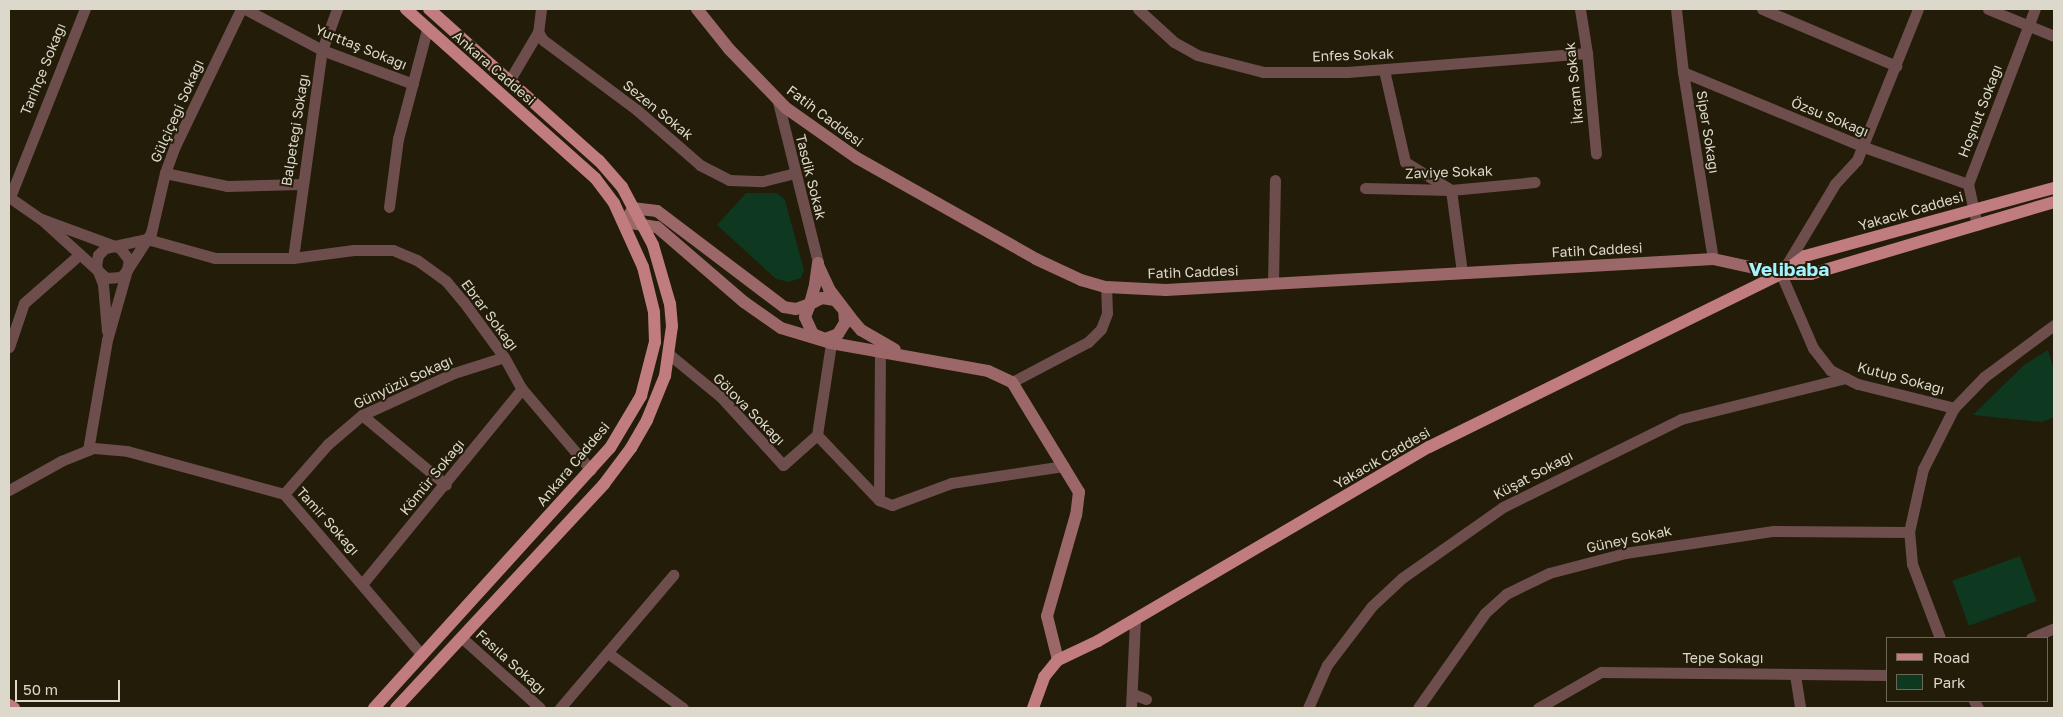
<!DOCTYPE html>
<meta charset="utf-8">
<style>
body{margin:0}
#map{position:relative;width:2063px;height:717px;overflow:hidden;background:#221c09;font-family:"Golos Text",sans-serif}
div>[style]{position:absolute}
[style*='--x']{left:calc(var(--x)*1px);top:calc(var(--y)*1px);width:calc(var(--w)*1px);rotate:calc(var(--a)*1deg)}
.green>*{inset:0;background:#0e3820;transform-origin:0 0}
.street>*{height:11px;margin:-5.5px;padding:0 5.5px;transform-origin:5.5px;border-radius:5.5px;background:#6e4d4d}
.secondary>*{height:12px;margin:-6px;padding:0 6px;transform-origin:6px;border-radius:6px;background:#9c6769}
.primary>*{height:12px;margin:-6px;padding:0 6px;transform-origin:6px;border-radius:6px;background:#c07c7e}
span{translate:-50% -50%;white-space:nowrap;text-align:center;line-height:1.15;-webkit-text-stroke:4px #221c09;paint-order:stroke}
.street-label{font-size:14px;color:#dcd8cc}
.district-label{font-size:19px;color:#a2f3fe;font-weight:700}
.frame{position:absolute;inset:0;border:10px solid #dcd8cc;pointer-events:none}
.legend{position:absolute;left:1886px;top:637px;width:162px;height:65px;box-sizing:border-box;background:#221c09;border:1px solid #6c6757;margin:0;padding:6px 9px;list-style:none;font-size:15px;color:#dcd8cc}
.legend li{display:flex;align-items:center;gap:10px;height:25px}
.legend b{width:25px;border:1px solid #6c6757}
.scale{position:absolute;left:15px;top:680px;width:105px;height:22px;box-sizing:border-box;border:2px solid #dcd8cc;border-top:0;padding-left:6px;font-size:15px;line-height:18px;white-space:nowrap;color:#dcd8cc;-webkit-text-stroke:4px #221c09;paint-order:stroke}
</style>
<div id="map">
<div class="green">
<i style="clip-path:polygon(746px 193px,777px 193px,785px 200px,804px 270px,801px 278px,789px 282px,776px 279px,717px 225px)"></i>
<i style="clip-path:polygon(2048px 350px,2054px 370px,2054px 417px,2042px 422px,1973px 415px,2024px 365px)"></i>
<i style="left:2020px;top:556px;width:48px;height:72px;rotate:70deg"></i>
</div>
<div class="street">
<i style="--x:245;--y:9;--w:87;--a:28"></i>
<i style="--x:322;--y:50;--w:97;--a:20.5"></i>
<i style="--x:541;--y:9;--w:23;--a:97"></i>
<i style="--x:538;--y:32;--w:9;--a:58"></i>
<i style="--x:543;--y:40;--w:117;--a:36.7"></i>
<i style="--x:637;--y:110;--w:84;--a:41.1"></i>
<i style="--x:700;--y:165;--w:33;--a:27"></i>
<i style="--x:729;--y:180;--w:34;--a:2"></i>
<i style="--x:763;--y:181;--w:33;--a:-14"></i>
<i style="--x:1138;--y:9;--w:49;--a:42.5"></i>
<i style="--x:1174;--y:42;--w:26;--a:29"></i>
<i style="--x:1197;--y:55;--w:68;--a:14.4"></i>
<i style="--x:1263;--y:72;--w:84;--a:0"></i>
<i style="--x:1347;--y:72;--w:241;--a:-4.5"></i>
<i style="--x:1580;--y:9;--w:45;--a:81"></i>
<i style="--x:1587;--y:53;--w:101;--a:84.9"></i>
<i style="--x:1676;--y:9;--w:63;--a:83.7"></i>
<i style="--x:1683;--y:72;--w:189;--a:80.9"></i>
<i style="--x:1762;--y:9;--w:146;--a:23"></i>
<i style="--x:1918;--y:9;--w:163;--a:112"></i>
<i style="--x:1857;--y:160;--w:33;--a:133"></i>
<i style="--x:1835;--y:184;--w:105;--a:121"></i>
<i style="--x:1781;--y:274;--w:81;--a:66.6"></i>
<i style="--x:1813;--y:348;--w:28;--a:52"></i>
<i style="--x:1830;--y:370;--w:31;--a:27"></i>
<i style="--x:1858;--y:384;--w:99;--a:14"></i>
<i style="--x:1988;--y:9;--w:71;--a:22.2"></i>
<i style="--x:1384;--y:70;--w:94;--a:77.1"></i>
<i style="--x:1405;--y:162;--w:54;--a:31.3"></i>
<i style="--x:1451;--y:190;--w:83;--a:82.4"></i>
<i style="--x:1683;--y:72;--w:196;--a:22.5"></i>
<i style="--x:1864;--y:147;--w:110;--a:19.6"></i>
<i style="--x:509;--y:81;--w:57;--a:-59.4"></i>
<i style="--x:777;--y:98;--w:170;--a:76"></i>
<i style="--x:165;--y:173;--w:63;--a:11.8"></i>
<i style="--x:227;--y:186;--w:74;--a:-1.5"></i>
<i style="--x:1365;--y:188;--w:86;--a:1.3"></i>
<i style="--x:1451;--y:190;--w:84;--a:-5.4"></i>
<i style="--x:9;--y:197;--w:39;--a:35"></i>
<i style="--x:41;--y:219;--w:88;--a:42.2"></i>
<i style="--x:106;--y:278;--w:15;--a:-4"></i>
<i style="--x:121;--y:277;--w:9;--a:-49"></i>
<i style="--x:127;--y:270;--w:10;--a:-79"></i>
<i style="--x:129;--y:260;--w:15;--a:-127"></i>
<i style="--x:120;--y:248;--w:84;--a:-159.8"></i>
<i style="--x:10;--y:197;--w:202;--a:-68.3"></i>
<i style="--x:389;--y:207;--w:69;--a:-82.5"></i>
<i style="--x:398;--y:139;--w:114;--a:-75.2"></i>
<i style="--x:1977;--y:225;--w:42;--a:-102.4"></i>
<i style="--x:1968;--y:184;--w:187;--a:-69.1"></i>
<i style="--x:147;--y:239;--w:71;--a:15.6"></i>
<i style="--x:215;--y:258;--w:78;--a:0"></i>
<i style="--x:293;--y:258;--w:61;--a:-7.6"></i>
<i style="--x:353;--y:250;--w:40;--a:0"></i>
<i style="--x:393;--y:250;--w:26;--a:23"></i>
<i style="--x:417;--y:260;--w:36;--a:36"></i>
<i style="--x:446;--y:281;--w:26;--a:50"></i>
<i style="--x:463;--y:301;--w:69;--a:53.8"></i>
<i style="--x:504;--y:357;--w:37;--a:61"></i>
<i style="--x:522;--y:389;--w:106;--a:49.6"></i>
<i style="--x:293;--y:258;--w:210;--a:-82.1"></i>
<i style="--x:322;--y:50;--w:44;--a:-69.9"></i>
<i style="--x:1273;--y:283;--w:103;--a:-88.9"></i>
<i style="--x:107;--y:331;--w:47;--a:-94.9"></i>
<i style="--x:103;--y:284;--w:19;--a:-111"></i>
<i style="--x:96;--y:266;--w:11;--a:-80"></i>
<i style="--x:98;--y:255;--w:10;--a:-45"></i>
<i style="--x:105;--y:248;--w:43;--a:-12.1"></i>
<i style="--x:9;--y:347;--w:46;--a:-71.2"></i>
<i style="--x:24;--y:303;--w:74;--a:-41.2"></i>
<i style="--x:880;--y:350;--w:150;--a:90.4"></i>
<i style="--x:879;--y:500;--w:14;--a:21"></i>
<i style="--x:892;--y:505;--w:63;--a:-20.4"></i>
<i style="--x:951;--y:483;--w:114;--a:-8.6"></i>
<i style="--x:670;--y:355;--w:66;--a:39.5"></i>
<i style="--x:721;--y:397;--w:92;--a:47.6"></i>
<i style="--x:783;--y:465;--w:45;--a:-41.4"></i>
<i style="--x:817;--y:435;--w:93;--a:-81.3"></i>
<i style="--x:1012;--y:382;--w:86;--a:-27.8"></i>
<i style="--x:1088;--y:342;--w:18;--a:-45"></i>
<i style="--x:1101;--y:329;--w:17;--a:-69"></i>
<i style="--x:1107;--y:313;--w:26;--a:-92"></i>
<i style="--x:362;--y:415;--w:109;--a:39.8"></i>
<i style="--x:817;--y:435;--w:90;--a:46.4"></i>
<i style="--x:88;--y:450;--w:112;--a:-80.2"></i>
<i style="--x:107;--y:340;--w:73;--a:-74.1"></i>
<i style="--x:127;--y:270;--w:44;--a:-57"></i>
<i style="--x:151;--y:233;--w:62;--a:-76.9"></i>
<i style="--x:165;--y:173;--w:29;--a:-70"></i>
<i style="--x:175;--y:146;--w:152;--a:-64.3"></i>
<i style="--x:9;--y:490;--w:60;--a:-29.1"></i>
<i style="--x:61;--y:461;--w:35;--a:-22"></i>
<i style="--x:94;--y:448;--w:33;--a:5"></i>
<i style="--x:127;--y:451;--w:163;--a:15.3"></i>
<i style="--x:284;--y:494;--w:212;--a:49.4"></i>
<i style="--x:284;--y:494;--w:67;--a:-48.7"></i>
<i style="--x:328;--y:444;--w:45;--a:-40.5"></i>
<i style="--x:362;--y:415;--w:101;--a:-24.5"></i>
<i style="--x:454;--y:373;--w:52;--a:-17.7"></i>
<i style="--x:363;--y:583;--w:251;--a:-50.7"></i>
<i style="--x:461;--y:637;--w:106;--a:41.9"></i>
<i style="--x:1940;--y:638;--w:79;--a:-110.7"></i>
<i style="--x:1912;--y:564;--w:32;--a:-95"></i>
<i style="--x:1909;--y:532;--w:65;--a:-77.5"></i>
<i style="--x:1923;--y:469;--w:68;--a:-63.1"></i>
<i style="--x:1954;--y:408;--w:43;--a:-45.9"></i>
<i style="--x:1984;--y:377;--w:87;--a:-36.6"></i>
<i style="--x:2031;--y:638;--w:25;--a:-23"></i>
<i style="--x:608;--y:653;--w:93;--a:36.3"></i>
<i style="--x:1795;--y:675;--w:33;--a:81"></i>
<i style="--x:1133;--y:694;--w:14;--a:21"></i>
<i style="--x:1974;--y:701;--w:8;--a:60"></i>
<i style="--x:560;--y:708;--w:175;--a:-49.6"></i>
<i style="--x:1131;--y:708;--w:89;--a:-87.4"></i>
<i style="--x:1308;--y:708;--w:47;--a:-66.2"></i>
<i style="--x:1327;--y:665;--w:74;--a:-52.7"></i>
<i style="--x:1372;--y:606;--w:41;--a:-43"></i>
<i style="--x:1402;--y:578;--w:123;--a:-35.1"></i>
<i style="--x:1503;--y:507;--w:199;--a:-26.3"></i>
<i style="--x:1681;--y:419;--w:170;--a:-14"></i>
<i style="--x:1418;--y:708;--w:116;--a:-54.8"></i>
<i style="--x:1485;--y:613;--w:28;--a:-42"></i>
<i style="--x:1506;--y:594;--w:48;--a:-26"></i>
<i style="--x:1549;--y:573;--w:79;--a:-14.7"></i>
<i style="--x:1625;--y:553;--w:150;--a:-8.5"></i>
<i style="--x:1773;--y:531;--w:136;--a:0.4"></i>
<i style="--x:1538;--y:708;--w:73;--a:-29.7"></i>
<i style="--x:1601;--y:672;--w:286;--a:0.6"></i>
</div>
<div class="secondary">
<i style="--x:697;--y:9;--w:51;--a:51.3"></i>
<i style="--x:729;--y:49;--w:82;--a:46"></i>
<i style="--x:786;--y:108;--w:87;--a:35.2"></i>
<i style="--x:857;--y:158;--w:206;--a:29.4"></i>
<i style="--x:1036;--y:259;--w:50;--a:25"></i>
<i style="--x:1081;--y:280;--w:26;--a:16"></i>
<i style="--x:1106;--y:287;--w:60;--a:2.9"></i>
<i style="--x:1166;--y:290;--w:548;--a:-3.24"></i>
<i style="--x:1713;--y:259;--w:70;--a:12.4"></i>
<i style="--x:818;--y:263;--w:22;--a:98"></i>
<i style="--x:815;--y:285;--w:20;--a:105"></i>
<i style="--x:810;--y:304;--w:14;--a:111"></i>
<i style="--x:805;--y:317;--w:19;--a:65"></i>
<i style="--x:813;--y:334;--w:13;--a:23"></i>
<i style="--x:825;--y:339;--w:14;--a:-21"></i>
<i style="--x:838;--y:334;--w:13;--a:-58"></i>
<i style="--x:845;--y:323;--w:13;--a:-94"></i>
<i style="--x:844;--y:310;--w:13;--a:-132"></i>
<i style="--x:835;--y:300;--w:13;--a:-171"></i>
<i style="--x:822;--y:298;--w:13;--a:153"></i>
<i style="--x:810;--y:304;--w:15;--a:160"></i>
<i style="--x:796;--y:309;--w:12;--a:-171"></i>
<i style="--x:784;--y:307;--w:159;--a:-142.9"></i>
<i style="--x:657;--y:211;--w:23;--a:-173"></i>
<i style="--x:634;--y:208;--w:17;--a:126"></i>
<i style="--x:624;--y:222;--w:33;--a:9"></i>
<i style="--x:657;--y:227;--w:115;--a:40.8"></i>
<i style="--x:744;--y:302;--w:45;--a:35.1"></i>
<i style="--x:781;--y:328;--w:52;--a:16.7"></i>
<i style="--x:831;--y:343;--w:159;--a:10.1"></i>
<i style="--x:988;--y:371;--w:26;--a:25"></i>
<i style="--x:1012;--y:382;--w:129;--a:58.7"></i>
<i style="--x:1079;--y:492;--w:23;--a:97"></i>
<i style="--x:1076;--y:515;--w:105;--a:106"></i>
<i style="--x:1047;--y:616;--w:45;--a:76"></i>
<i style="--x:818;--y:265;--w:26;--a:65"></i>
<i style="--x:829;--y:289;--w:41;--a:52.9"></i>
<i style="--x:854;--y:322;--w:11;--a:49"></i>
<i style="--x:861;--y:330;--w:39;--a:30"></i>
</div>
<div class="primary">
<i style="--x:1781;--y:274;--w:30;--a:0"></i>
<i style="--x:1811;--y:274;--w:253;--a:-16.5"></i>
<i style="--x:9;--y:705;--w:6;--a:31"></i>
<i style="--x:374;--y:708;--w:351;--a:-47.8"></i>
<i style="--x:610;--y:448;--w:61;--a:-59.2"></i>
<i style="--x:641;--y:396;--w:56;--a:-75.5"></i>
<i style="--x:655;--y:342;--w:30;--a:-92"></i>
<i style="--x:654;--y:312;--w:46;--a:-103.7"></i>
<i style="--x:643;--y:267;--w:70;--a:-114.4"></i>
<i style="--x:614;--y:203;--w:31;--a:-127"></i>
<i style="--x:595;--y:178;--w:254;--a:-138.2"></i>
<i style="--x:396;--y:708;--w:306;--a:-47.1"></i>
<i style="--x:604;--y:484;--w:45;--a:-53.1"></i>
<i style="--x:631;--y:448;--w:32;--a:-60"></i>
<i style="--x:647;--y:420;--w:48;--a:-67.8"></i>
<i style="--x:665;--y:376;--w:50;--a:-82"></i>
<i style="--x:672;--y:326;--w:22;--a:-95"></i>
<i style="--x:670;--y:304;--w:61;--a:-106.1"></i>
<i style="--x:653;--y:245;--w:66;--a:-118.1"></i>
<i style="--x:622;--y:187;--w:35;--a:-131"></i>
<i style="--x:599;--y:161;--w:228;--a:-138.2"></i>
<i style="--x:1033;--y:708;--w:33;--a:-70"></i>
<i style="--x:1044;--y:677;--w:22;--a:-51"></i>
<i style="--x:1058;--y:660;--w:44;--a:-25.4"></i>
<i style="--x:1098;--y:641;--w:384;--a:-30.4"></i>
<i style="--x:1429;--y:447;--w:392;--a:-26.2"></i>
<i style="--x:1781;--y:274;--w:30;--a:-37"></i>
<i style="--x:1805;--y:256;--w:258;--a:-15.3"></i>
</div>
<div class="street-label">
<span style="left:361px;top:47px;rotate:22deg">Yurttaş Sokağı</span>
<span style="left:1353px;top:55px;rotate:-2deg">Enfes Sokak</span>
<span style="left:494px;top:68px;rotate:41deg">Ankara Caddesi</span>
<span style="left:43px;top:69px;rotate:-68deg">Tarihçe Sokağı</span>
<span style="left:1574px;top:83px;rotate:-96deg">İkram Sokak</span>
<span style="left:658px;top:110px;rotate:39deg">Sezen Sokak</span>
<span style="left:177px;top:111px;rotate:-66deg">Gülçiçeği Sokağı</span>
<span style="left:1980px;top:111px;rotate:-69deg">Hoşnut Sokağı</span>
<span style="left:825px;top:116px;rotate:37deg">Fatih Caddesi</span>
<span style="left:1830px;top:117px;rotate:22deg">Özsu Sokağı</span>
<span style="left:295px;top:130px;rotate:-81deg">Balpeteği Sokağı</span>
<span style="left:1708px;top:132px;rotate:81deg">Siper Sokağı</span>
<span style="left:1449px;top:172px;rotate:-2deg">Zaviye Sokak</span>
<span style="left:811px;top:177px;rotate:76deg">Tasdik Sokak</span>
<span style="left:1911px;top:211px;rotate:-16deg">Yakacık Caddesi</span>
<span style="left:1597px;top:250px;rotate:-3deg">Fatih Caddesi</span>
<span style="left:1193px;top:272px;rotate:-2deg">Fatih Caddesi</span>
<span style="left:490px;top:315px;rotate:53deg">Ebrar Sokağı</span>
<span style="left:1901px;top:378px;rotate:15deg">Kutup Sokağı</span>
<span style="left:403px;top:382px;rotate:-25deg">Günyüzü Sokağı</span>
<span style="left:749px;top:409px;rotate:45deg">Gölova Sokağı</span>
<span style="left:1382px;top:458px;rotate:-30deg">Yakacık Caddesi</span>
<span style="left:573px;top:464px;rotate:-50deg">Ankara Caddesi</span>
<span style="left:1533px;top:475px;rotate:-28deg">Küşat Sokağı</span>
<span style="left:432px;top:477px;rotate:-51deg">Kömür Sokağı</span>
<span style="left:328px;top:521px;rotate:48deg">Tamir Sokağı</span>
<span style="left:1629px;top:539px;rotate:-12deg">Güney Sokak</span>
<span style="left:1723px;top:658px">Tepe Sokağı</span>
<span style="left:511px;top:662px;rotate:42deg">Fasıla Sokağı</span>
</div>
<div class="district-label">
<span style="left:1789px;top:269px">Velibaba</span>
</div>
<div class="frame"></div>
<ul class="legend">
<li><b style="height:6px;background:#c07c7e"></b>Road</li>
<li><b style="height:14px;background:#0e3820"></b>Park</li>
</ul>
<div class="scale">50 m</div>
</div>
